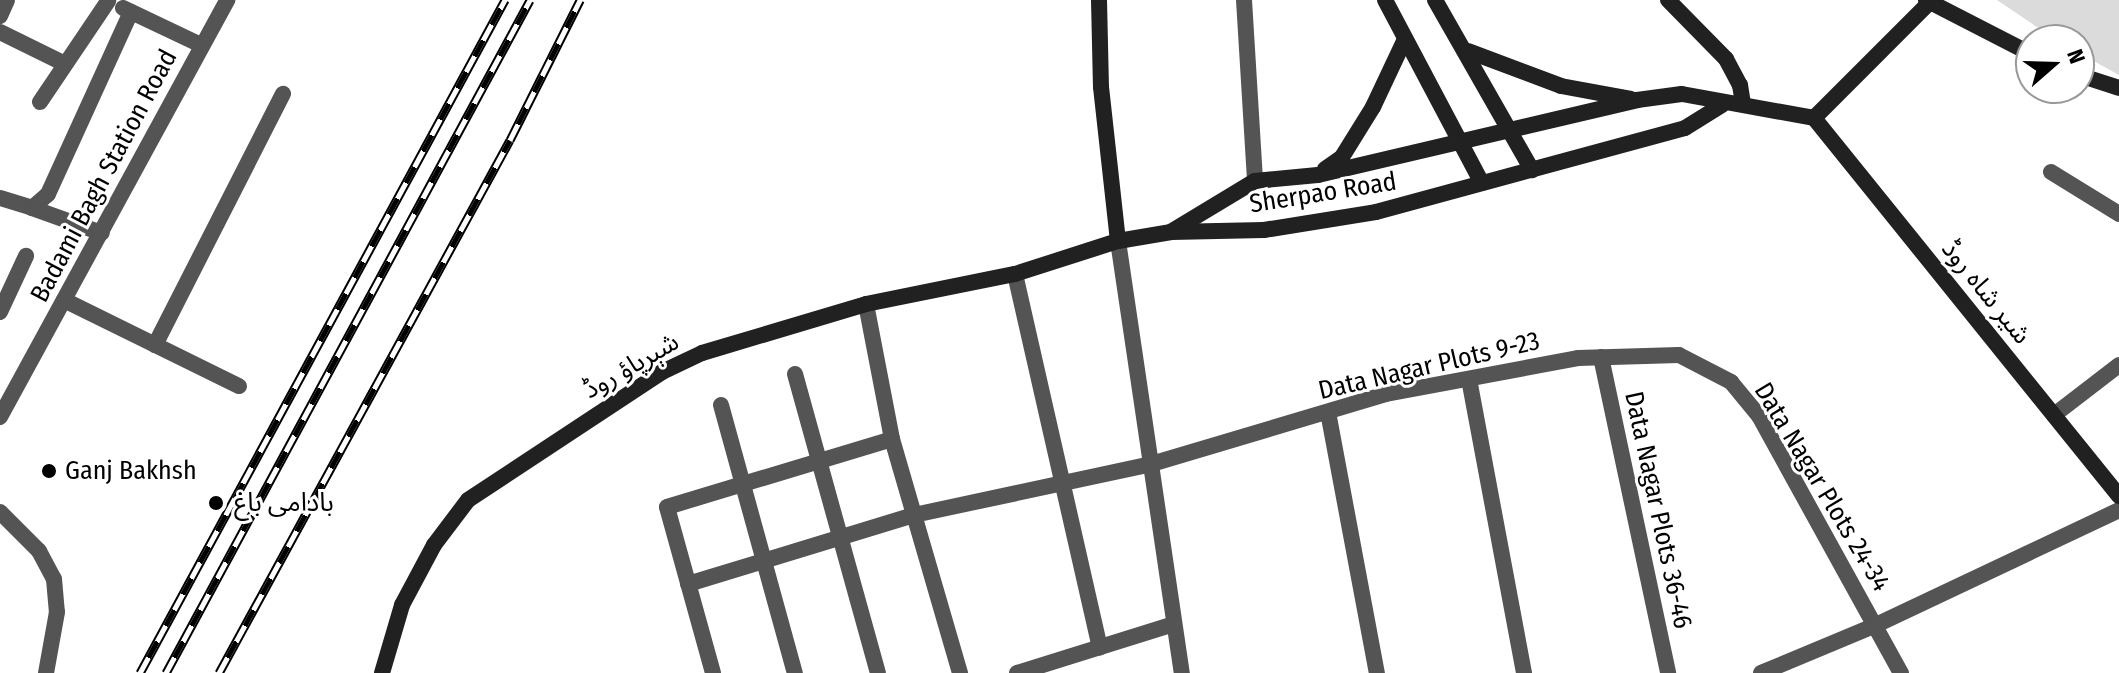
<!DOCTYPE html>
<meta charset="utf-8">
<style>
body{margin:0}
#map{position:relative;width:2119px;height:673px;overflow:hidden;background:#fff;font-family:"Fira Sans Condensed","Noto Sans Arabic",sans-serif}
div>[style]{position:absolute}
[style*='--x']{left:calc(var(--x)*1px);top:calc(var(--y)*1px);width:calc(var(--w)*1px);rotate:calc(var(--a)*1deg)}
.green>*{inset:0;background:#dbdbdb}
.street>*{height:16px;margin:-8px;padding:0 8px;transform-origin:8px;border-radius:8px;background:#545454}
.secondary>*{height:16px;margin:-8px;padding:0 8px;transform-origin:8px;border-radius:8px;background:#212121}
.rail>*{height:9px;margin-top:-4.5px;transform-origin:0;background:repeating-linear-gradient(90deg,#fff 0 18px,#000 0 36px);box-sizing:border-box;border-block:2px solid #000}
.dots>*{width:22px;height:22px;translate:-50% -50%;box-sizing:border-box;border:4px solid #fff;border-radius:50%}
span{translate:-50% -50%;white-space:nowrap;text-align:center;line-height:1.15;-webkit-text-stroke:6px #fff;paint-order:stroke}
.street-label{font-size:26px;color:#000}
.poi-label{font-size:26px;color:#000}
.left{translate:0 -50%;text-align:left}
.north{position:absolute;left:2015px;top:24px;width:80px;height:80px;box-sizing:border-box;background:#fff;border:2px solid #999;border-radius:50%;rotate:70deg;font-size:22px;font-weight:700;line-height:32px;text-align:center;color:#000}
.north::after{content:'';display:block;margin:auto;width:28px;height:36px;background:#000;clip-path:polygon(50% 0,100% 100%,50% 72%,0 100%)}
</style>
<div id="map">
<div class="green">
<i style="clip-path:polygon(1997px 0,2119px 0,2119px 75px,2079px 53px,2079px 40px,2056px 40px)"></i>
</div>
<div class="street">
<i style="--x:1244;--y:0;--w:181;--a:86.5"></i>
<i style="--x:123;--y:8;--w:86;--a:25.4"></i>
<i style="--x:0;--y:16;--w:17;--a:-66"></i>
<i style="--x:0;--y:32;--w:72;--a:26.2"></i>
<i style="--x:40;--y:102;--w:122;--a:-56"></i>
<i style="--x:2051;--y:172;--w:80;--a:31.7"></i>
<i style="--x:0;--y:198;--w:34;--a:17"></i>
<i style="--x:32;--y:208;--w:21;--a:-41"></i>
<i style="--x:48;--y:194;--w:200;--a:-65.5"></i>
<i style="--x:32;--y:208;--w:74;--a:19.7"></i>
<i style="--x:1118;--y:241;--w:437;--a:81.6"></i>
<i style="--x:1015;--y:274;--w:383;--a:77.2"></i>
<i style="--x:64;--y:300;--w:195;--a:26.2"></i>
<i style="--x:866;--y:304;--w:137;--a:79.1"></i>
<i style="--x:892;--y:439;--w:244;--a:73.8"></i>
<i style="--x:0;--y:312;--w:62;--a:-65.1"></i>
<i style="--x:155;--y:345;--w:282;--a:-63"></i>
<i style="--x:1601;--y:357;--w:323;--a:78"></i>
<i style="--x:795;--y:374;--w:310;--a:74.5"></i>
<i style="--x:1469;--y:379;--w:299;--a:79.4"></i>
<i style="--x:721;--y:405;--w:278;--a:74.6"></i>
<i style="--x:1328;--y:412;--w:266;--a:79.4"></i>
<i style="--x:2054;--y:415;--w:82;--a:-37.6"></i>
<i style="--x:0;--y:417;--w:475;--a:-61.4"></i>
<i style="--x:0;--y:512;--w:55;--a:45"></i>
<i style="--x:39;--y:551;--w:32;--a:62"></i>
<i style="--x:54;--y:579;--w:33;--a:85"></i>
<i style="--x:57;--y:612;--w:62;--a:100.2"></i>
<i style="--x:688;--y:584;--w:236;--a:-17"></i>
<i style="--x:914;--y:515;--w:239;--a:-12.1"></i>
<i style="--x:1148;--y:465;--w:248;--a:-16.6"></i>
<i style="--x:1386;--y:394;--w:195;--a:-10.6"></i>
<i style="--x:1578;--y:358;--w:101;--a:-1.7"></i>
<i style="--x:1679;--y:355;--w:59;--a:27.4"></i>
<i style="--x:1731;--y:382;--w:44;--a:50.5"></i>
<i style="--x:1759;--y:416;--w:294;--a:61.1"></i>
<i style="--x:713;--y:673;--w:172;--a:-105.5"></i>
<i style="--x:667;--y:507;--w:235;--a:-16.8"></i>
<i style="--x:1017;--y:673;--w:164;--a:-17.3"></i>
<i style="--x:1761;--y:673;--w:125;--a:-22.7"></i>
<i style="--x:1876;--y:625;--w:269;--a:-25.3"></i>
</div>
<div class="secondary">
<i style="--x:1099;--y:0;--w:87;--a:88.7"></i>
<i style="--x:1101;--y:87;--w:155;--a:83.7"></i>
<i style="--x:1385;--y:0;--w:207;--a:62.1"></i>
<i style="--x:1435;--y:0;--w:196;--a:60.3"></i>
<i style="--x:1668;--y:0;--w:83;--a:45.5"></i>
<i style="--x:1726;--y:59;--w:30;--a:62"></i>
<i style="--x:1740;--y:85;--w:18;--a:81"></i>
<i style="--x:1926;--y:0;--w:118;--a:27.2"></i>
<i style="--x:1468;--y:51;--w:99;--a:20.6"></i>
<i style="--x:1561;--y:86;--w:71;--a:10.5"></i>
<i style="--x:2079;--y:75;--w:42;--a:18"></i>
<i style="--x:1814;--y:118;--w:486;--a:51.1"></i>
<i style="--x:1325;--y:169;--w:21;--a:-35"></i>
<i style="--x:1342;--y:157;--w:59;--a:-58.2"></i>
<i style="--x:1373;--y:107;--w:75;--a:-64.8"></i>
<i style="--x:1172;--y:231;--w:97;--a:-31.1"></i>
<i style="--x:1255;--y:181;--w:63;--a:-5.4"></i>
<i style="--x:1318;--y:175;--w:328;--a:-13.2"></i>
<i style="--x:1637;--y:100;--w:45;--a:-7.6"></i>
<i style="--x:1682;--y:94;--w:134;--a:10.3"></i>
<i style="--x:1814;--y:118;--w:161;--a:-45"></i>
<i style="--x:382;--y:673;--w:71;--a:-73.6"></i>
<i style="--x:402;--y:605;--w:68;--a:-61.9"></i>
<i style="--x:434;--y:545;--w:56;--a:-52.9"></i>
<i style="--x:468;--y:500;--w:232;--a:-33.4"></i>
<i style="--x:662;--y:372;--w:44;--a:-25.4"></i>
<i style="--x:702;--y:353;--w:171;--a:-16.6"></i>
<i style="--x:866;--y:304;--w:152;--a:-11.4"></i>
<i style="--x:1015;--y:274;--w:108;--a:-17.8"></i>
<i style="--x:1118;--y:241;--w:54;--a:-9.6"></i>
<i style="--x:1171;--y:232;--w:93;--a:-1.2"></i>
<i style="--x:1264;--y:230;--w:113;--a:-9.1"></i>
<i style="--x:1376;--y:212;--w:320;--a:-15.2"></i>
<i style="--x:1685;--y:128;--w:44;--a:-31.9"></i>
</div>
<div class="rail">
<i style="--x:140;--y:673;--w:766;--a:-61.53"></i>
<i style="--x:166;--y:673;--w:765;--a:-61.59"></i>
<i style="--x:219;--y:673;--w:607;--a:-61.37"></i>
<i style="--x:510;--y:140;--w:157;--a:-63.4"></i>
</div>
<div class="dots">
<i style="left:49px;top:471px;background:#000"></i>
<i style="left:216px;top:503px;background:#000"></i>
</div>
<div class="street-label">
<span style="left:104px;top:176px;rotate:-62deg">Badami Bagh Station Road</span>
<span style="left:1323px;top:193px;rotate:-9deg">Sherpao Road</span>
<span style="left:1986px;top:292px;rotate:51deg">شیر شاہ روڈ</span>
<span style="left:631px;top:366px;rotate:-30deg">شېرپاؤ روڈ</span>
<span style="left:1429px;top:366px;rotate:-13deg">Data Nagar Plots 9-23</span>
<span style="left:1822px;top:487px;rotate:59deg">Data Nagar Plots 24-34</span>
<span style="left:1658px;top:510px;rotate:78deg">Data Nagar Plots 36-46</span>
</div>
<div class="poi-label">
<span class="left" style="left:65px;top:471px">Ganj Bakhsh</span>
<span class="left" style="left:234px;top:503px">بادامی باغ</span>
</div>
<div class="north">N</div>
</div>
